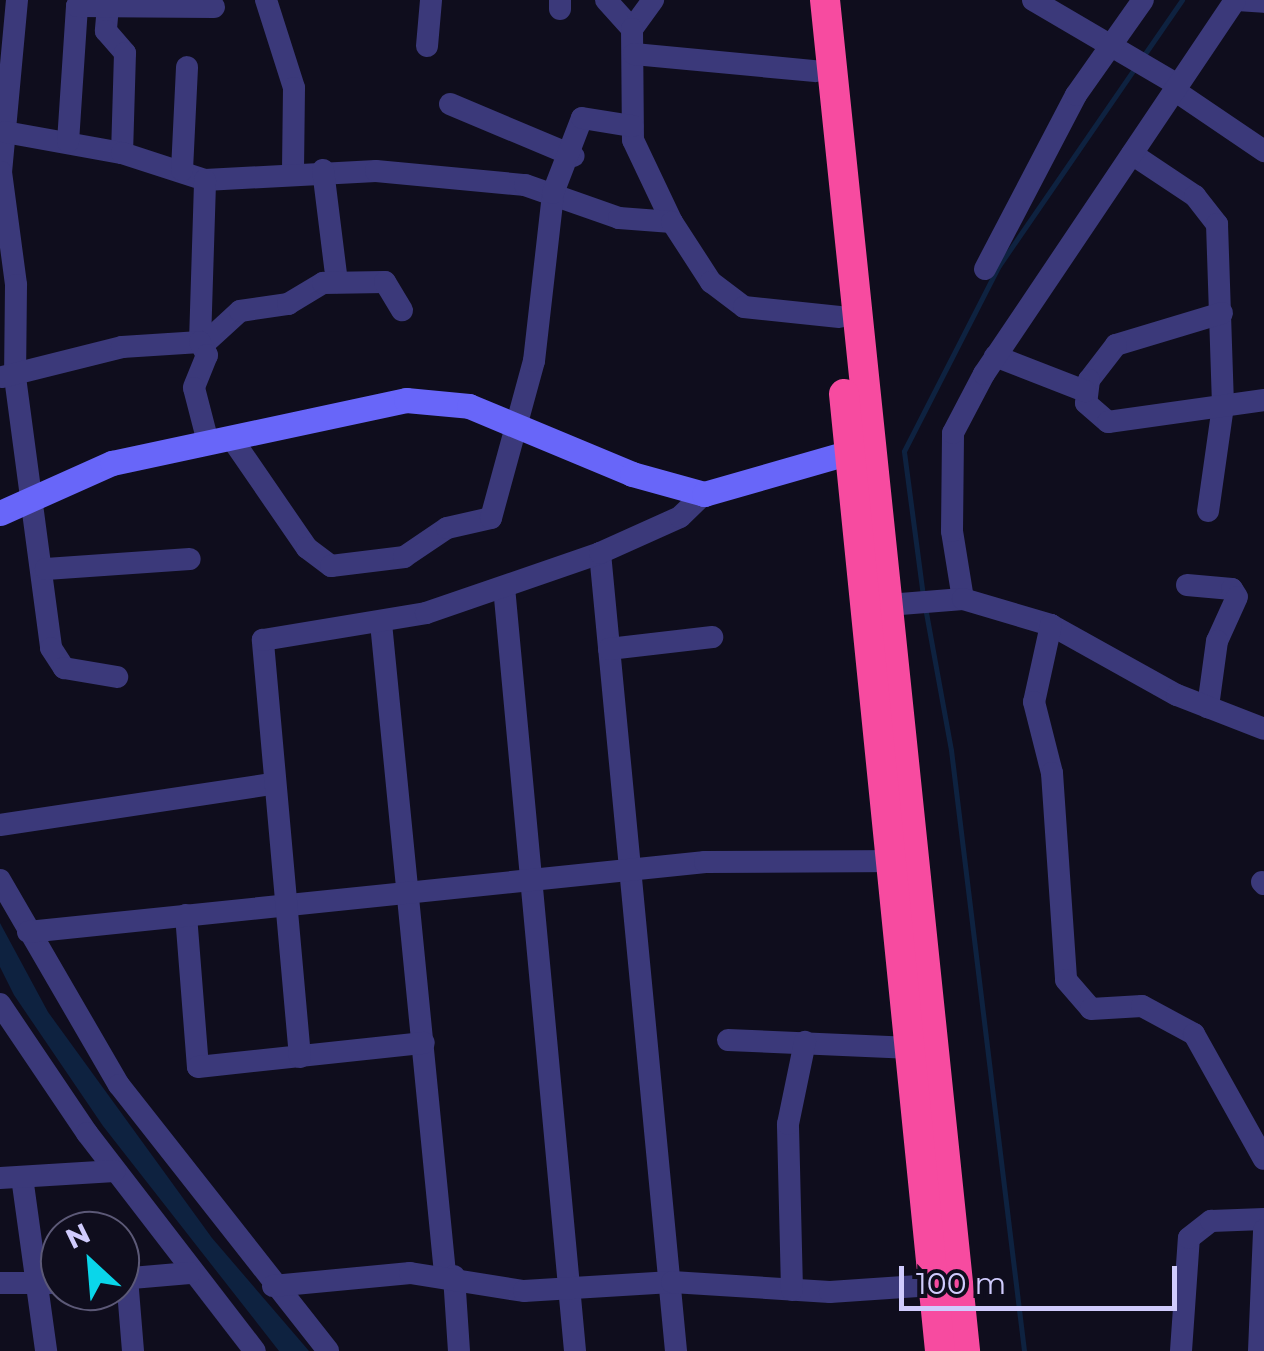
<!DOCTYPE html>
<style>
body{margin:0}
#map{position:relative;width:1264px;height:1351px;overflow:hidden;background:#0f0d1d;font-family:Montserrat,sans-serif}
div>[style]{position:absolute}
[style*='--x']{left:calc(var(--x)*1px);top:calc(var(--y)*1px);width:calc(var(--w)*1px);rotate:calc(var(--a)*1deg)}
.water>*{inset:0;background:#0e2240}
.stream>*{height:5px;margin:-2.5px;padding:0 2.5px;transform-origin:2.5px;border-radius:2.5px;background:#0e2240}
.street>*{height:22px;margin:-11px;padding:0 11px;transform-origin:11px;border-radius:11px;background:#3b397a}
.secondary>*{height:25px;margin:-12.5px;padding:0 12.5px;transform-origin:12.5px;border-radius:12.5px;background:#6866f9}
.highway>*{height:30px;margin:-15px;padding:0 15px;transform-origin:15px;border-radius:15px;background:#f74ba0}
span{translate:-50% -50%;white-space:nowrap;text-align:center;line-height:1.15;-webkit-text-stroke:10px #0f0d1d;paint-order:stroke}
.north{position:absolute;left:40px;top:1211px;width:100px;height:100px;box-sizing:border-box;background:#0f0d1d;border:2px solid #5c5977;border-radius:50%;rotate:334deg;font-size:28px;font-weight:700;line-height:40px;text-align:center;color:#d0cbfd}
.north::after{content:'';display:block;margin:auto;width:35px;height:45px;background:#0ad6ea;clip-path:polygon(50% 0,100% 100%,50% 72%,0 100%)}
.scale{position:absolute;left:899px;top:1266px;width:278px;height:45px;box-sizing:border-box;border:5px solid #d0cbfd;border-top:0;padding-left:12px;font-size:30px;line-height:35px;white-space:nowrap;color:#d0cbfd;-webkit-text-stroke:8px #0f0d1d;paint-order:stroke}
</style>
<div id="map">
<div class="water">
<i style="clip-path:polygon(0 923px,48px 1012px,212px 1238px,309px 1351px,279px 1351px,103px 1126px,14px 995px,0 967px)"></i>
</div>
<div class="stream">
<i style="--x:1144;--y:55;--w:67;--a:-55.4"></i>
<i style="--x:923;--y:596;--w:146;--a:-97.5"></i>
<i style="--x:904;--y:451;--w:207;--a:-62.9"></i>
<i style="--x:998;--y:267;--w:242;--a:-55.5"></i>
<i style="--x:925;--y:607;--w:145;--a:79.7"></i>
<i style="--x:951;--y:750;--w:605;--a:83.07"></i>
</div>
<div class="street">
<i style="--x:17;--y:0;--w:173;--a:95.3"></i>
<i style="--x:1;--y:172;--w:114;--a:82.4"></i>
<i style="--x:16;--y:285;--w:92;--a:90.6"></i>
<i style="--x:15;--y:377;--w:273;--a:82.4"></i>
<i style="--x:51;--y:648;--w:24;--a:57"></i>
<i style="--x:64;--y:668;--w:54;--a:9.6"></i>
<i style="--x:266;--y:0;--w:92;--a:72.3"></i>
<i style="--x:294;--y:88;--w:84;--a:90.7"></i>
<i style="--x:606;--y:0;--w:39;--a:48"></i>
<i style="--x:632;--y:29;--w:36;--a:-54"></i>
<i style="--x:1033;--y:0;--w:168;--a:30.4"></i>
<i style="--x:1237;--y:0;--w:27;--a:4"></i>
<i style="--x:108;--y:6;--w:25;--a:95"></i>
<i style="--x:106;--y:31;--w:29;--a:49"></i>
<i style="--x:125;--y:53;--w:100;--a:91.7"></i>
<i style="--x:560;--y:9;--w:9;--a:-90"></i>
<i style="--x:632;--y:29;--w:111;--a:89.5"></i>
<i style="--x:633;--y:140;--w:91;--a:64.6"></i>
<i style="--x:427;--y:46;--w:46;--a:-85"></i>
<i style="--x:634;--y:54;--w:182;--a:5.4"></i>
<i style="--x:1174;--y:90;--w:109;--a:34.1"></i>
<i style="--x:450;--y:104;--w:134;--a:22.8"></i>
<i style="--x:5;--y:132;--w:119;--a:10.2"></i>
<i style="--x:122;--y:153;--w:87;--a:18"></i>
<i style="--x:205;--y:180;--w:171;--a:-3"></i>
<i style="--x:376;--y:171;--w:150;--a:5.4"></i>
<i style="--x:525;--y:185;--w:100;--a:19.3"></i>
<i style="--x:619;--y:218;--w:53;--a:4.3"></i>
<i style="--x:672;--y:222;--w:72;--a:57"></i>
<i style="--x:711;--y:282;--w:41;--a:37.1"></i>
<i style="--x:744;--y:307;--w:96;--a:6"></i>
<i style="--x:68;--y:142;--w:136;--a:-86.2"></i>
<i style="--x:77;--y:6;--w:137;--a:0.4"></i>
<i style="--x:1132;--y:154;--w:76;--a:33.7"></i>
<i style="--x:1195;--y:196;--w:36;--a:52"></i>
<i style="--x:1217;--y:224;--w:182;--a:88.1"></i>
<i style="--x:1223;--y:406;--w:106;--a:98.1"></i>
<i style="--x:182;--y:170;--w:103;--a:-87.2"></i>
<i style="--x:323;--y:170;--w:113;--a:82.9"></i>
<i style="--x:985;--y:269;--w:196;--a:-62.4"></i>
<i style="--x:1076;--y:95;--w:116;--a:-54.8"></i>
<i style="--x:1222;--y:313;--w:111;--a:163.2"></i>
<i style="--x:1116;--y:345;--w:44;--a:127.6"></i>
<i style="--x:1089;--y:380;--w:23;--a:97"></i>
<i style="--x:1086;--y:403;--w:29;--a:41"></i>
<i style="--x:1108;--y:422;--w:158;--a:-8"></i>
<i style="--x:200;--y:342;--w:162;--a:-88.2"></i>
<i style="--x:204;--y:344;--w:49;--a:-42.5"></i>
<i style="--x:240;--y:311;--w:49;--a:-8.3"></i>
<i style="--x:288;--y:304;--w:41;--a:-31"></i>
<i style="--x:323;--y:283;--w:62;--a:-0.9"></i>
<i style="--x:385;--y:282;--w:33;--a:59"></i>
<i style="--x:995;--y:356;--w:97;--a:21.3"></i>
<i style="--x:2;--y:377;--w:124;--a:-14"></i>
<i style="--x:122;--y:347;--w:78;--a:-3.7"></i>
<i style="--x:200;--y:342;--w:15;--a:62"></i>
<i style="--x:207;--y:355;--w:35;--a:112"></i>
<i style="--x:194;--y:388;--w:56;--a:75.5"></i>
<i style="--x:232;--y:439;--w:132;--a:55.5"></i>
<i style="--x:307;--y:548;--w:30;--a:37"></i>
<i style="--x:331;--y:566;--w:74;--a:-7"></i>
<i style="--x:404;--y:557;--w:52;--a:-34"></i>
<i style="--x:447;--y:528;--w:45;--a:-12.8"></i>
<i style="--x:491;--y:518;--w:163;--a:-74.7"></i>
<i style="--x:534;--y:361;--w:169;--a:-83.5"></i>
<i style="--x:553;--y:193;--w:80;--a:-68.9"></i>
<i style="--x:582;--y:118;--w:51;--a:9.1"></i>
<i style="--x:600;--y:553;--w:802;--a:84.56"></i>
<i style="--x:46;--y:569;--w:144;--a:-4"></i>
<i style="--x:1187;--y:585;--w:45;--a:5.1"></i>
<i style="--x:1232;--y:589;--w:9;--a:58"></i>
<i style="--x:1237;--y:597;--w:48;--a:114.4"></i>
<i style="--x:1217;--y:641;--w:67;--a:97.8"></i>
<i style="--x:504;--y:587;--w:767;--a:84.69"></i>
<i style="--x:963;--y:599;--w:69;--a:-99.2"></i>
<i style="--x:952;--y:531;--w:98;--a:-89.4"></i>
<i style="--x:953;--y:433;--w:67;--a:-62.3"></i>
<i style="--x:984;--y:374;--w:450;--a:-56.1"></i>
<i style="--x:888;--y:605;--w:75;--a:-4.6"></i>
<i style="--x:963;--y:599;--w:92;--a:16.5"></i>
<i style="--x:1051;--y:625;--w:144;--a:29.1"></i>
<i style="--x:1177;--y:695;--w:93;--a:21.3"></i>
<i style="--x:381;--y:623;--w:653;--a:84.38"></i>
<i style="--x:1051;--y:625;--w:79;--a:102.4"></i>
<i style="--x:1034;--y:702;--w:73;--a:75.8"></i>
<i style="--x:1052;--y:773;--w:207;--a:86.1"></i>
<i style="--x:1066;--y:980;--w:38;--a:49"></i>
<i style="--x:1091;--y:1009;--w:51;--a:-3.4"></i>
<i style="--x:1142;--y:1006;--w:59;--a:28.3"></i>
<i style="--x:1194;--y:1034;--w:143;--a:60.8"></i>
<i style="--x:609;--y:649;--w:104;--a:-6.6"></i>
<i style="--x:0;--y:825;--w:275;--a:-8.6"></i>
<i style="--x:0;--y:880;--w:237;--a:59.9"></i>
<i style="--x:119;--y:1085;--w:338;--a:51.8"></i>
<i style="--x:1262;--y:882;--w:3;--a:45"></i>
<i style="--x:186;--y:915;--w:152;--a:85.5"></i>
<i style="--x:198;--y:1067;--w:227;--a:-6.1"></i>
<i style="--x:28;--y:932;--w:681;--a:-5.9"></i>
<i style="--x:705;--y:862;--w:200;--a:-0.3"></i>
<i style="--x:0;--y:1004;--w:156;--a:56"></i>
<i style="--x:87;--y:1133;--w:275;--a:52.4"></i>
<i style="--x:728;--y:1040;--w:184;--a:2.5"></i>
<i style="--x:300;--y:1057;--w:419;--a:-95.1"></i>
<i style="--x:263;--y:640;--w:165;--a:-9.4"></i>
<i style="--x:426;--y:613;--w:184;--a:-19"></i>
<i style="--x:600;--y:553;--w:88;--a:-24.2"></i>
<i style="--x:680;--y:517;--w:33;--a:-44"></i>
<i style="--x:22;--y:1177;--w:176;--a:82.1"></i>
<i style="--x:0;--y:1178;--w:115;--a:-3.5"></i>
<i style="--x:454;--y:1276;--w:75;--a:86.2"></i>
<i style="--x:127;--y:1278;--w:73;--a:85.3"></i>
<i style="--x:120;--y:1279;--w:70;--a:-4.9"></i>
<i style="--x:0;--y:1283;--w:60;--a:0"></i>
<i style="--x:273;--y:1286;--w:138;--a:-5.4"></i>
<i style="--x:410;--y:1273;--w:115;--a:9"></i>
<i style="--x:524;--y:1291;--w:148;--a:-3.5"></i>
<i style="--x:672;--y:1282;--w:158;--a:3.6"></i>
<i style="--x:830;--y:1292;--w:103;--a:-3.9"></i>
<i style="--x:792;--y:1290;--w:166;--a:-91.4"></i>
<i style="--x:788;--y:1124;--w:84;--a:-78.3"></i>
<i style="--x:1181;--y:1351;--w:113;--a:-86"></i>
<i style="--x:1189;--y:1238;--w:28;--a:-38"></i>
<i style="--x:1211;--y:1221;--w:53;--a:-2.2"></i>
<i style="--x:1259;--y:1351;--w:121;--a:-87.6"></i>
</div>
<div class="secondary">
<i style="--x:0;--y:513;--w:123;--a:-24.1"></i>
<i style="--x:112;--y:463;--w:301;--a:-12.1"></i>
<i style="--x:406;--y:400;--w:63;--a:5.4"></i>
<i style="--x:469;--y:406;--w:177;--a:22.6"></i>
<i style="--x:632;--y:474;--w:75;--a:15.5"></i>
<i style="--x:704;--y:494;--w:166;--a:-16"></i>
</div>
<div class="highway">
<i style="--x:825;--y:0;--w:1358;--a:84.08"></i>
<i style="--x:844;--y:394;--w:962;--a:84.27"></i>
</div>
<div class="north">N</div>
<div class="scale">100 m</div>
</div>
